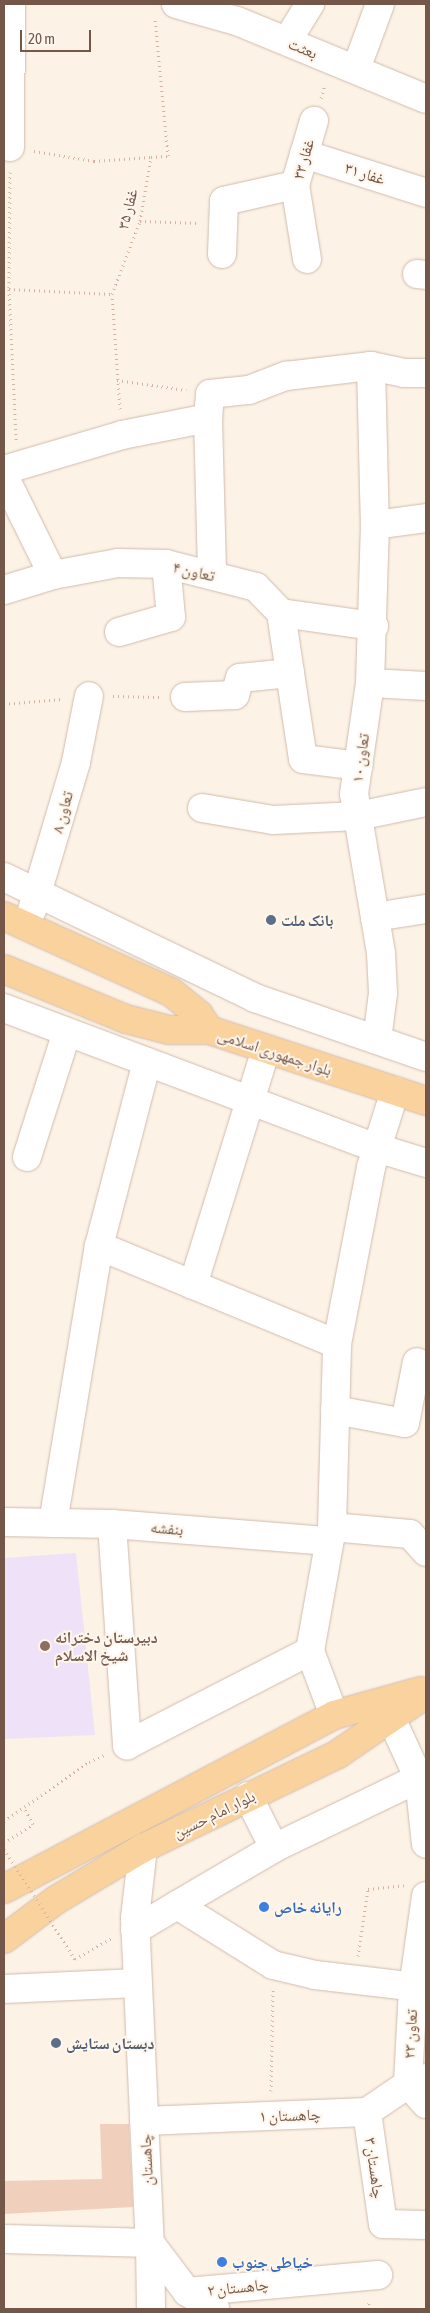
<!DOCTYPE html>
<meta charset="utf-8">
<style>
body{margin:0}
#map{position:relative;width:430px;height:2313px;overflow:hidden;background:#fcf2e5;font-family:"Asap Condensed","Noto Naskh Arabic",sans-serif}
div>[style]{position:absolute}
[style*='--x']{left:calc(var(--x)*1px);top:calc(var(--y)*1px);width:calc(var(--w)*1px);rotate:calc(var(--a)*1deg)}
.education>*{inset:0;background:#efe2f8}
.building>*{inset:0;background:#f1cfbd}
.path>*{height:3px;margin-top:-1.5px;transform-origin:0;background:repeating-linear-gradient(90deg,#d6b2a0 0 1px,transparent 0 5px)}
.roads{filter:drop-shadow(0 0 1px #d0bbae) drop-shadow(0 0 1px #d0bbae)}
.minor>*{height:28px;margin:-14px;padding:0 14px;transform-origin:14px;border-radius:14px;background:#fff}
.major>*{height:28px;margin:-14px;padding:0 14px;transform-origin:14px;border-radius:14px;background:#fad29e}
.path-bridge>*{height:3px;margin-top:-1.5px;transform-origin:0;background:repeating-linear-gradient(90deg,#d6b2a0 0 1px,transparent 0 5px)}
.dots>*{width:14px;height:14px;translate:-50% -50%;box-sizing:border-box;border:2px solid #fff6eb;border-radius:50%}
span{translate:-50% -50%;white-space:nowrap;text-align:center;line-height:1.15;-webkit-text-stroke:4px #fff6eb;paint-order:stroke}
.street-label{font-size:16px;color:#75574a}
.service-label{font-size:16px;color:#4e5e75;font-weight:700}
.left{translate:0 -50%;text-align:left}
.education-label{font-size:16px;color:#785e54;font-weight:700}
.shop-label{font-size:16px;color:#366cbe;font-weight:700}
.frame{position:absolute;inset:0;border:5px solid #75574a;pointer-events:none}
.scale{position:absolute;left:20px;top:30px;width:71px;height:22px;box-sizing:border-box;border:2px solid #75574a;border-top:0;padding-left:6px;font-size:15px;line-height:18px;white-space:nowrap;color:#75574a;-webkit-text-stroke:4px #fff6eb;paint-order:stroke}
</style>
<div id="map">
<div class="education">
<i style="clip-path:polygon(76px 1553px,95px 1735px,4px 1739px,4px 1558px)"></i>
</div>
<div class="building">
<i style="clip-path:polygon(100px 2124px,129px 2124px,133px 2207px,4px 2214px,4px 2181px,102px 2179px)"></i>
</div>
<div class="path">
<i style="--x:321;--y:98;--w:14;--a:-73"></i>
<i style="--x:34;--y:151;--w:61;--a:9.5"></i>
<i style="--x:94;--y:161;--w:57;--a:-4"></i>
<i style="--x:10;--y:172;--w:117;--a:90.5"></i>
<i style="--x:9;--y:289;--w:151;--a:87.3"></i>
<i style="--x:140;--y:221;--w:59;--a:1.9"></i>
<i style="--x:9;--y:289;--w:103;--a:2.8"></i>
<i style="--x:117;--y:380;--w:70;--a:8.2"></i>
<i style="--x:120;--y:409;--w:115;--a:-94"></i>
<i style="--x:112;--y:294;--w:78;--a:-69"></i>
<i style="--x:140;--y:221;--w:65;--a:-80.2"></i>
<i style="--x:151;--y:157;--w:17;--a:-3"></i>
<i style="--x:168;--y:156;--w:138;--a:-95.4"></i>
<i style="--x:113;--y:696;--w:47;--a:1.2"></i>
<i style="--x:4;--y:704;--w:58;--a:-4.9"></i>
<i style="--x:4;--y:1821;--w:103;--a:-34.8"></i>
<i style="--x:89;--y:1762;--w:17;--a:-25"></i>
<i style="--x:4;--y:1843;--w:35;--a:-33"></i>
<i style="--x:33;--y:1824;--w:19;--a:-118"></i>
<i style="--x:358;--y:1956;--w:68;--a:-81.5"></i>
<i style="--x:368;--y:1889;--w:36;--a:-6"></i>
<i style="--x:75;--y:1959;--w:43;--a:-29.6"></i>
<i style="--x:271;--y:2091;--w:101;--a:-88.9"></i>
<i style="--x:367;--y:2309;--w:9;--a:-72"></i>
</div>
<div class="roads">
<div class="minor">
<i style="--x:176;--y:4;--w:63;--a:15.6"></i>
<i style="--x:237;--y:21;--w:204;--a:22.4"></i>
<i style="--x:287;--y:41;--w:44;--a:-58.1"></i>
<i style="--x:356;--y:69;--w:69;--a:-69.7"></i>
<i style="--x:10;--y:147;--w:143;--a:-89.6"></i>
<i style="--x:304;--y:154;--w:128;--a:17.7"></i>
<i style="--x:222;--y:254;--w:53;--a:-87.8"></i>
<i style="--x:224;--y:201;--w:73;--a:-12.7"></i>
<i style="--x:307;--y:259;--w:75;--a:-99.2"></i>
<i style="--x:295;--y:185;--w:67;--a:-73.5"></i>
<i style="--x:417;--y:274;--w:9;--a:6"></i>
<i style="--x:371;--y:366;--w:159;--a:88.6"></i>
<i style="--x:208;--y:418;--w:157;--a:88.5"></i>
<i style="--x:4;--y:470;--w:123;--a:-16.5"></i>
<i style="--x:122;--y:435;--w:88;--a:-11.2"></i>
<i style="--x:208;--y:418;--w:24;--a:-85"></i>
<i style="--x:210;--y:394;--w:39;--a:-6"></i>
<i style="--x:249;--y:390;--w:40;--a:-21"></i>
<i style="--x:286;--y:376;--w:86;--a:-6.7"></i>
<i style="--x:371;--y:366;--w:34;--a:12"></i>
<i style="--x:404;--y:373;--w:22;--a:0"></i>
<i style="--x:4;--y:476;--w:110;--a:63.7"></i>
<i style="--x:4;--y:590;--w:51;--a:-17"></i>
<i style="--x:53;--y:575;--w:66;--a:-10.5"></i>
<i style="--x:118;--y:563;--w:48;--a:1.2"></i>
<i style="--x:166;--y:564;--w:93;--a:14.3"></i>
<i style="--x:256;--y:587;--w:36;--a:46"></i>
<i style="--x:281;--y:613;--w:94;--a:8"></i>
<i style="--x:119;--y:632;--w:54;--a:-16.1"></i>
<i style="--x:171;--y:617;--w:53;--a:-95.4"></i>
<i style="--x:290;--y:673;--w:87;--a:81.4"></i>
<i style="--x:303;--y:759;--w:56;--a:7.1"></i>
<i style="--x:370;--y:683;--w:56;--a:3.1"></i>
<i style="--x:185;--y:697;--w:50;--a:-2.3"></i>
<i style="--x:235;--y:695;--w:18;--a:-74"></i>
<i style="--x:240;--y:678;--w:50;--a:-5.7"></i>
<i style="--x:290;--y:673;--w:61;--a:-98.5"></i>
<i style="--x:202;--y:808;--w:72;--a:9.6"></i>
<i style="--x:273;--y:820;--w:85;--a:-2.7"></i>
<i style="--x:358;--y:816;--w:69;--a:-11.6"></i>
<i style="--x:4;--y:877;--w:279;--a:25.7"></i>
<i style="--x:255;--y:998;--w:181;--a:19"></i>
<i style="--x:32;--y:910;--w:154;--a:-73.4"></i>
<i style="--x:76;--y:762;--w:67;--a:-78.9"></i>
<i style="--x:375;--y:917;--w:52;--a:-8.9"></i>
<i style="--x:4;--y:1008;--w:398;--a:20.6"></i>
<i style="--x:377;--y:1148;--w:51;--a:17"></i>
<i style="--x:377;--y:1040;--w:47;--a:-82.7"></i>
<i style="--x:383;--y:993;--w:40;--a:-92.9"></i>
<i style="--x:381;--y:953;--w:161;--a:-99.6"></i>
<i style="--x:354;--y:794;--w:112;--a:-81.8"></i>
<i style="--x:370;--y:683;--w:158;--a:-88.2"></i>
<i style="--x:375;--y:525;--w:51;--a:-7.8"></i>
<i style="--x:27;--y:1157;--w:131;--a:-72.3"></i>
<i style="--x:99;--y:1246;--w:257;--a:22.4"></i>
<i style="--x:193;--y:1285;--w:247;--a:-72.8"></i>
<i style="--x:335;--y:1410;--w:71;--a:10.5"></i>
<i style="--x:405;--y:1423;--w:62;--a:-78.9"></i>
<i style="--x:4;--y:1522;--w:108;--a:1.1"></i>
<i style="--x:112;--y:1524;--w:218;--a:4.5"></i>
<i style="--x:53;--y:1523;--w:281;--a:-80.6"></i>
<i style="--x:99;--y:1246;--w:190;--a:-75.4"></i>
<i style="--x:112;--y:1524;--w:222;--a:86.1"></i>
<i style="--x:127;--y:1745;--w:206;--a:-27.2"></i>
<i style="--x:332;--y:1527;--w:78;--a:5.1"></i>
<i style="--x:410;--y:1534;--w:24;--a:48"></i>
<i style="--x:334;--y:1715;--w:68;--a:-110.6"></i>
<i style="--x:310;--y:1651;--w:126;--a:-79.9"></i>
<i style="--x:332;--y:1527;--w:183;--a:-88.4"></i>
<i style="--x:337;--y:1344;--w:180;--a:-79.1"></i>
<i style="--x:371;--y:1167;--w:80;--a:-72.5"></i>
<i style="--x:392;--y:1720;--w:65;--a:65.4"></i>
<i style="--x:419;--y:1779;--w:65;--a:83.9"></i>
<i style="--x:248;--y:1796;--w:58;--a:63.4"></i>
<i style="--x:143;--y:1848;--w:70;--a:96.5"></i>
<i style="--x:135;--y:1918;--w:325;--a:87.4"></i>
<i style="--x:150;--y:2243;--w:61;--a:52.9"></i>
<i style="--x:187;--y:2292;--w:33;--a:31"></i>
<i style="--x:426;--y:1896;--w:93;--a:98"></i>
<i style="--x:413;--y:1988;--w:96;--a:93"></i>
<i style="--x:408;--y:2084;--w:27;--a:48"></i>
<i style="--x:177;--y:1905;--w:113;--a:-30.4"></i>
<i style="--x:274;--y:1848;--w:169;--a:-25.7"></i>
<i style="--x:135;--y:1930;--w:49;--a:-30.8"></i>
<i style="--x:177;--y:1905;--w:113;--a:32"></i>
<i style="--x:273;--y:1965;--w:43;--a:13.4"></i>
<i style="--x:315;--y:1975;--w:112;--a:6.7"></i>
<i style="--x:4;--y:1989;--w:133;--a:-2.6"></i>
<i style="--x:367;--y:2112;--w:113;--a:81.9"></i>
<i style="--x:383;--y:2224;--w:43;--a:1.3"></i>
<i style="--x:144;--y:2121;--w:223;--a:-2.3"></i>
<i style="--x:367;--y:2112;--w:50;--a:-34.3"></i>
<i style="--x:408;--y:2084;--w:19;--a:-18"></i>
<i style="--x:4;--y:2239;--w:146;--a:1.6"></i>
<i style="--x:150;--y:2243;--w:66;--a:89.1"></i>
<i style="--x:187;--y:2292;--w:192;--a:-5.1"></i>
</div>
<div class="major">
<i style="--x:4;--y:916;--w:183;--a:24.5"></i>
<i style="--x:171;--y:992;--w:36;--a:39"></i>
<i style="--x:199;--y:1015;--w:18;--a:56"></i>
<i style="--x:209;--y:1030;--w:228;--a:18.1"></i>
<i style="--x:4;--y:969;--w:132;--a:22.3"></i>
<i style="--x:126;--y:1019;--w:44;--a:14.3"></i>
<i style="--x:169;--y:1030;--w:40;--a:0"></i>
<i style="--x:4;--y:1889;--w:373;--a:-27.8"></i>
<i style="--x:334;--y:1715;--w:90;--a:-15.4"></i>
<i style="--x:4;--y:1939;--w:65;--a:-36.9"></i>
<i style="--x:56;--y:1900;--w:101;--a:-30.9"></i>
<i style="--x:143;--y:1848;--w:216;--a:-25.7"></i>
<i style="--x:338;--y:1754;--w:107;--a:-34.3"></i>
</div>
</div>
<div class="path-bridge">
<i style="--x:4;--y:1849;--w:131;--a:57.2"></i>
</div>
<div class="dots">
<i style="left:271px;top:920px;background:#5c6f8a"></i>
<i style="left:45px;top:1646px;background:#8d6e63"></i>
<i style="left:264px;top:1907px;background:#3f7fe0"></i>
<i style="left:56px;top:2043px;background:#5c6f8a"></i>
<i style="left:222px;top:2262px;background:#3f7fe0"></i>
</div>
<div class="street-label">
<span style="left:303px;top:48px;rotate:23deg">بعثت</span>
<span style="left:303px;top:159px;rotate:-74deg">غفار ۳۳</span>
<span style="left:365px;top:173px;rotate:17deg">غفار ۳۱</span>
<span style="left:127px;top:209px;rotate:-76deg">غفار ۳۵</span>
<span style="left:194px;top:571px;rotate:13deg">تعاون ۴</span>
<span style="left:360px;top:758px;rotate:-82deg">تعاون ۱۰</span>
<span style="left:62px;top:812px;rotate:-75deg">تعاون ۸</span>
<span style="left:275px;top:1052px;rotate:18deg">بلوار جمهوری اسلامی</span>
<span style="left:167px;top:1528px;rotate:5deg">بنفشه</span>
<span style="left:214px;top:1814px;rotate:-26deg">بلوار امام حسین</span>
<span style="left:410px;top:2034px;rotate:-87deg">تعاون ۲۳</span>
<span style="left:290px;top:2115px;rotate:-2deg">چاهستان ۱</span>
<span style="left:146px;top:2160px;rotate:-93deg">چاهستان</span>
<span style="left:375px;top:2168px;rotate:82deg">چاهستان ۳</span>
<span style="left:238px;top:2287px;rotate:-6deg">چاهستان ۲</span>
</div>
<div class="service-label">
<span class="left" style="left:281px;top:920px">بانک ملت</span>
<span class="left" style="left:66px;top:2043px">دبستان ستایش</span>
</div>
<div class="education-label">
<span class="left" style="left:55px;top:1646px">دبیرستان دخترانه<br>شیخ الاسلام</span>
</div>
<div class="shop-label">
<span class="left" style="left:274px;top:1907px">رایانه خاص</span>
<span class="left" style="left:232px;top:2262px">خیاطی جنوب</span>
</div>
<div class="frame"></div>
<div class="scale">20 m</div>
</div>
